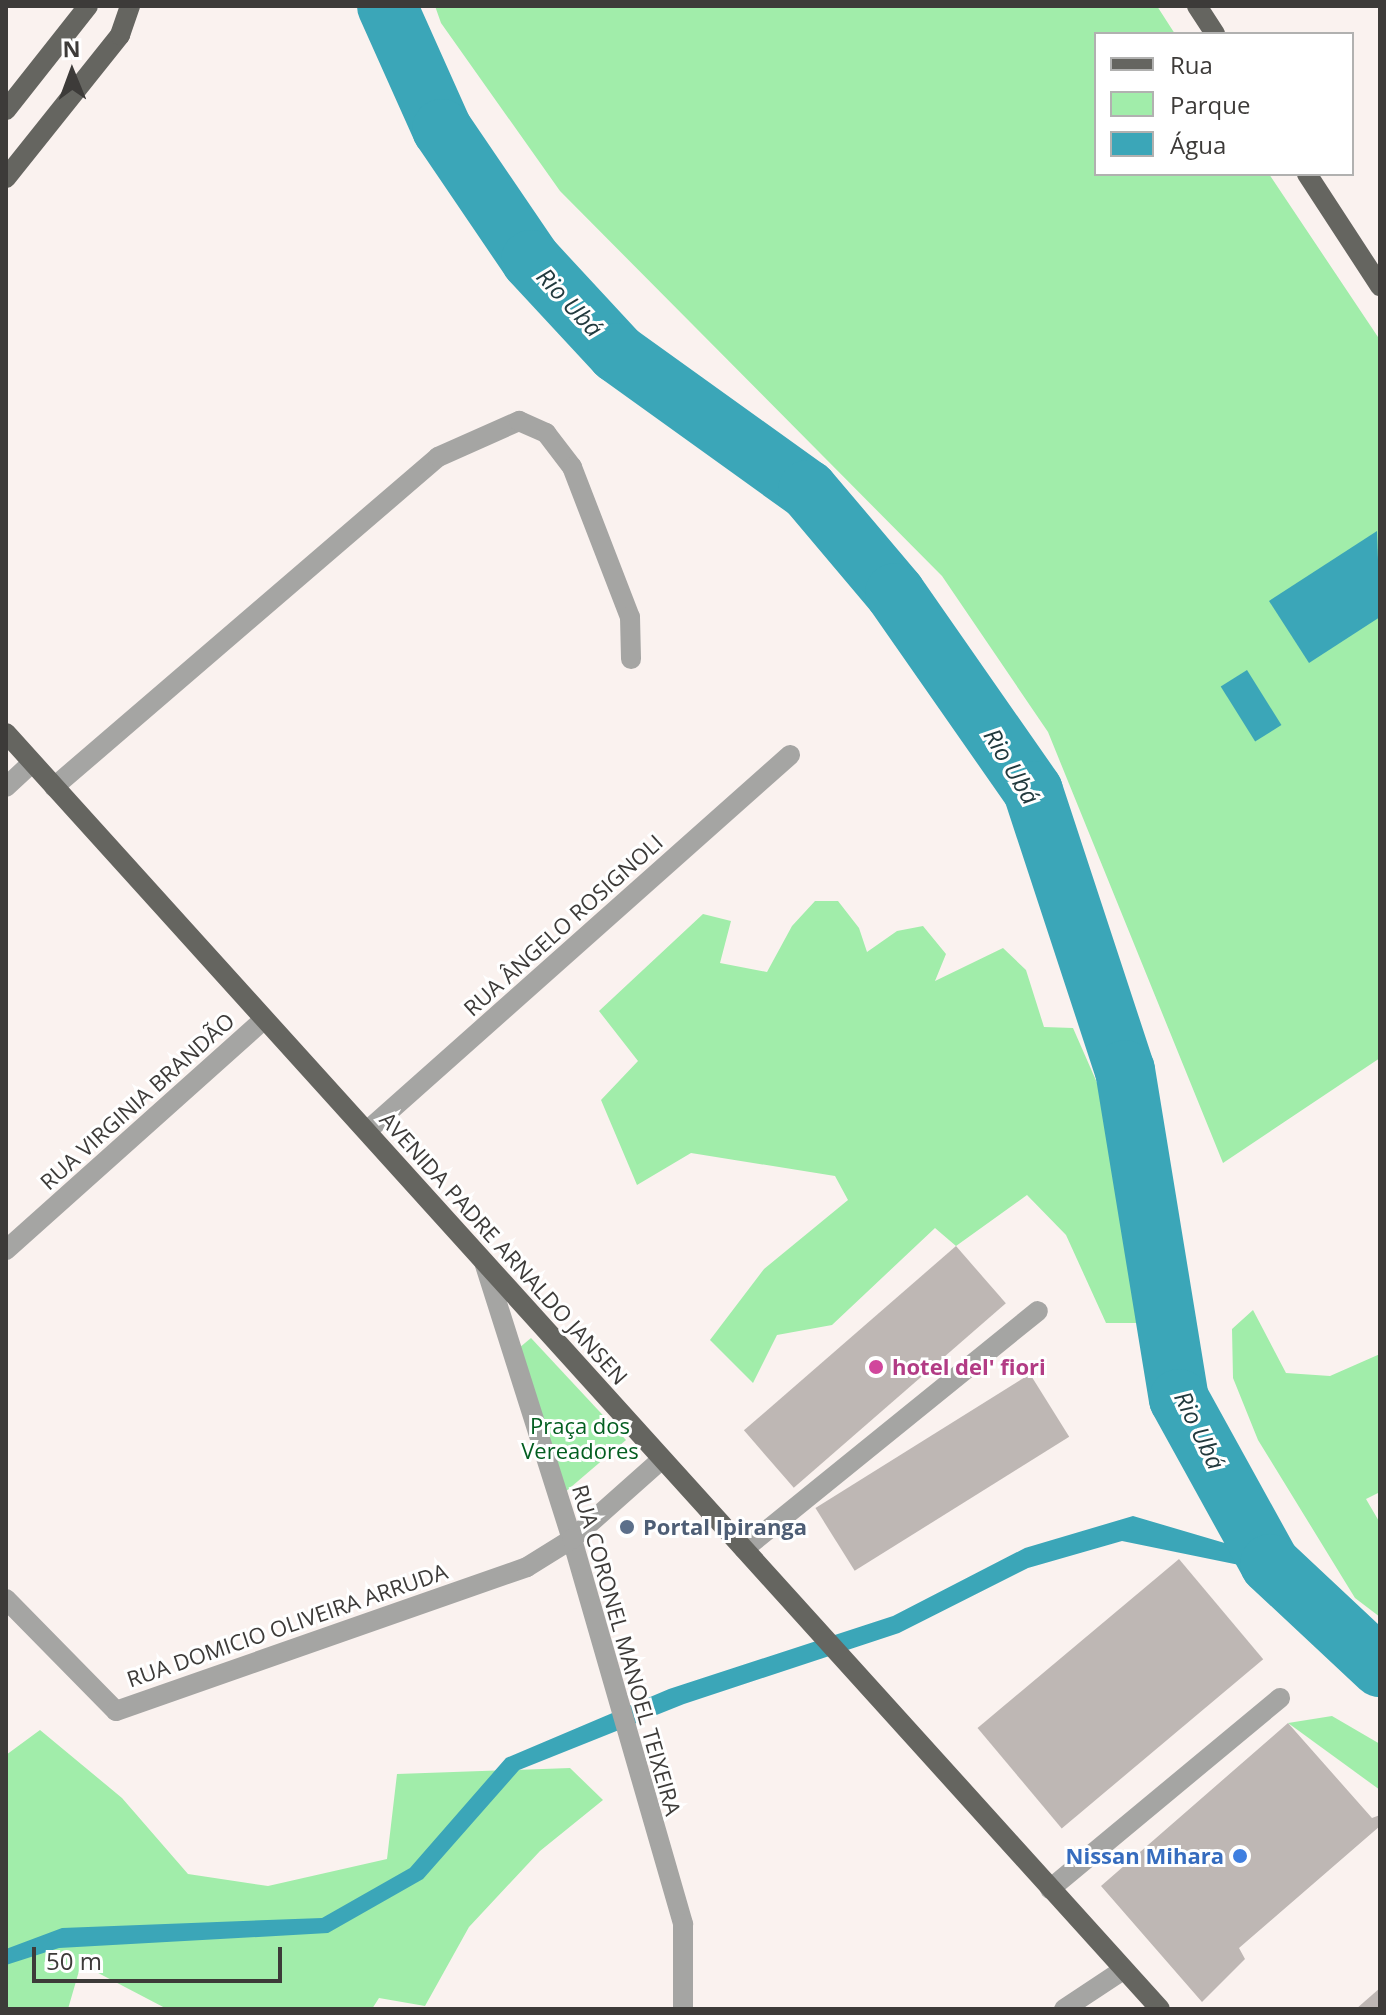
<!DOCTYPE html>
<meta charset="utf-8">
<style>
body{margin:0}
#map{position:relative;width:1386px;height:2015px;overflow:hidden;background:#faf2ef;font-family:"Open Sans",sans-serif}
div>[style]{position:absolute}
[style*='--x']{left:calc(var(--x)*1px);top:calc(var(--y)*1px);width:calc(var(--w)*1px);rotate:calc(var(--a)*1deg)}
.green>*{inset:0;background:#a1edaa}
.water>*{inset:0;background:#3ba6b8;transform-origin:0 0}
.river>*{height:60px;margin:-30px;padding:0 30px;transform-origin:30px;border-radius:30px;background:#3ba6b8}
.building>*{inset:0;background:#beb7b4;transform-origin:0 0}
.minor>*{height:20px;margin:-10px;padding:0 10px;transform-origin:10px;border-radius:10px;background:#a5a5a3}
.major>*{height:20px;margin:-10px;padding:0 10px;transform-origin:10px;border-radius:10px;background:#656560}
.dots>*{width:22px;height:22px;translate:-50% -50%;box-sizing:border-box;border:4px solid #fff;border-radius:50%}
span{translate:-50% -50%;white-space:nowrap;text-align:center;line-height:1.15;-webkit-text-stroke:6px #fff;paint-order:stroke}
.street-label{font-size:22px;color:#3d3b39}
.hotel-label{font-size:22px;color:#b23c85;font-weight:700}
.left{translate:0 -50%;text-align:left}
.park-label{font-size:22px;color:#035e20}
.service-label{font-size:22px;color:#4e5e75;font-weight:700}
.shop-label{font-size:22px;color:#366cbe;font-weight:700}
.right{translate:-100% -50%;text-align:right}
.water-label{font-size:24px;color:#223a3e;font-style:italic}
.frame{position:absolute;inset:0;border:8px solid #3d3b39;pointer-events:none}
.legend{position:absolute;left:1094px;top:32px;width:260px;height:144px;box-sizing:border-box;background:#fff;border:2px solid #b1b1b0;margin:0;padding:10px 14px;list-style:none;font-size:24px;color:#3d3b39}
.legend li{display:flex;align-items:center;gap:16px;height:40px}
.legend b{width:40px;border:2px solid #b1b1b0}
.north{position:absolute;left:32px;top:32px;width:80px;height:80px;-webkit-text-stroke:6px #fff;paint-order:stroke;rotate:359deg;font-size:22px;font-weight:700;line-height:32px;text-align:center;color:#3d3b39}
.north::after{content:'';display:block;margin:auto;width:28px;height:36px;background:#3d3b39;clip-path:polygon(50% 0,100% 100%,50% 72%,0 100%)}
.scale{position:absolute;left:32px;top:1947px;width:250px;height:36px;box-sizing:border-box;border:4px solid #3d3b39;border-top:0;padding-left:10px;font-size:24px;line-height:28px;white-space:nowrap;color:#3d3b39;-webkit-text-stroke:6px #fff;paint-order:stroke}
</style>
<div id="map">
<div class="green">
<i style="clip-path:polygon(435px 6px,1157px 6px,1175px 34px,1096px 34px,1096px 174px,1269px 174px,1380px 340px,1380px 1058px,1223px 1163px,1048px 732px,942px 576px,560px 191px,441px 23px)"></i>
<i style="clip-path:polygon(815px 901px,838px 901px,859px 928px,867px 952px,897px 931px,923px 926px,946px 954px,935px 981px,1003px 948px,1026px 970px,1044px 1027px,1073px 1028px,1148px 1199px,1145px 1323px,1106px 1323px,1066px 1235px,1027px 1195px,956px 1246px,935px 1228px,832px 1325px,777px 1335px,753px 1383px,710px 1340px,764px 1269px,848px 1200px,835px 1176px,691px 1153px,637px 1185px,601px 1100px,638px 1061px,599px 1011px,703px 914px,731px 921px,720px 963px,767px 972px,792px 926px)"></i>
<i style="clip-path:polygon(1253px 1310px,1286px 1373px,1330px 1376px,1380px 1354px,1380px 1492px,1366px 1499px,1380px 1523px,1380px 1617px,1355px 1598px,1258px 1440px,1233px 1378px,1232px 1329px)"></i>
<i style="clip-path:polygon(531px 1338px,626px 1440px,564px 1493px,519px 1348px)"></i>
<i style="clip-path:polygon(1332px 1716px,1380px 1744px,1380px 1790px,1288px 1723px)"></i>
<i style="clip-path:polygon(40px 1730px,122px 1798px,188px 1874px,268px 1886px,387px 1859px,397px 1774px,570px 1768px,603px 1800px,540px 1851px,469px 1927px,425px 2006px,379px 1998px,372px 2009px,167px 2009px,81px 1964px,68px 2009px,6px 2009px,6px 1755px)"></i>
</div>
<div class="water">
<i style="clip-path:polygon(1377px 531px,1380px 617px,1309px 663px,1269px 601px)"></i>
<i style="left:1247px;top:670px;width:65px;height:31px;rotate:58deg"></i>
<i style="clip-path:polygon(1133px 1516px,1245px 1549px,1254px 1568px,1122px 1541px,1028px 1568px,899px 1633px,684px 1704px,519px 1770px,423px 1879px,328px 1933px,59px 1948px,6px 1965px,6px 1949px,62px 1928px,322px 1918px,410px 1868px,506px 1758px,669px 1689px,893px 1616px,1025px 1548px)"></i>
</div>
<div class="river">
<i style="--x:387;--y:6;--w:135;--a:65.9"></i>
<i style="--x:442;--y:129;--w:158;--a:55.8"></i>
<i style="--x:531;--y:260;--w:127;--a:47.2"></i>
<i style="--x:617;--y:353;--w:235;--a:35.7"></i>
<i style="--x:808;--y:490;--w:135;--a:49.8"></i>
<i style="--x:895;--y:593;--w:241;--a:55.1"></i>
<i style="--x:1033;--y:791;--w:294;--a:71.8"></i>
<i style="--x:1125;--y:1070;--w:333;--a:80.7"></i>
<i style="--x:1179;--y:1399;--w:188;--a:61.1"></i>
<i style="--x:1270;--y:1564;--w:151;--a:43.1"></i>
</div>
<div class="building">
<i style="left:956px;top:1246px;width:76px;height:281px;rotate:49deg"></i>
<i style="left:1030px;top:1374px;width:74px;height:253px;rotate:58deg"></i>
<i style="left:1179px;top:1559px;width:131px;height:263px;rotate:50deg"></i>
<i style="clip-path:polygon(1288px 1723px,1372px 1818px,1380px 1815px,1380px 1826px,1239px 1948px,1245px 1959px,1202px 2002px,1101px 1886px)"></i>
<i style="clip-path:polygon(1380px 1988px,1380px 2009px,1356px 2009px)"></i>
</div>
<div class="minor">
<i style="--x:6;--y:787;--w:35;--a:-43"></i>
<i style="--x:54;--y:787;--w:506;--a:-40.67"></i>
<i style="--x:438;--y:457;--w:89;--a:-24"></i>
<i style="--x:519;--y:421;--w:30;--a:24"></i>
<i style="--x:546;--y:433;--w:43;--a:52.6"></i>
<i style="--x:572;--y:467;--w:161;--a:68.9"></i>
<i style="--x:630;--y:617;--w:42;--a:88.6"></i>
<i style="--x:367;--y:1131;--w:566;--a:-41.63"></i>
<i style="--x:6;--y:1250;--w:345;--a:-41.8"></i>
<i style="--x:484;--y:1262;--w:291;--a:72.4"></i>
<i style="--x:572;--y:1539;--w:401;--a:73.9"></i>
<i style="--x:683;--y:1924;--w:85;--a:90"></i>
<i style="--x:744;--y:1549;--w:378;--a:-39"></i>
<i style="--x:6;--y:1599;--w:157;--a:45.5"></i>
<i style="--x:116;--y:1711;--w:435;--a:-19.3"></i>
<i style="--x:527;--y:1567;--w:53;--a:-31.9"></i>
<i style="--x:572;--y:1539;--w:120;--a:-41.6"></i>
<i style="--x:1050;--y:1889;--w:299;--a:-39.7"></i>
<i style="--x:1064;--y:2009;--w:71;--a:-33.5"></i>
</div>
<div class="major">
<i style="--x:1197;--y:6;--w:33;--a:57"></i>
<i style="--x:6;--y:110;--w:132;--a:-51.7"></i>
<i style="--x:1307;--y:174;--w:134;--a:56.9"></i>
<i style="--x:6;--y:178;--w:183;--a:-51.4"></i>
<i style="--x:120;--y:35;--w:31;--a:-71"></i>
<i style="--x:6;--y:733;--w:1720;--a:47.87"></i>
</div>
<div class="dots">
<i style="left:876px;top:1367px;background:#d1479c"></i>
<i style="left:627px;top:1527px;background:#5c6f8a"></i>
<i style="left:1240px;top:1856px;background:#3f7fe0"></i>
</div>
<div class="street-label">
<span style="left:563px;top:925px;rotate:-42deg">RUA ÂNGELO ROSIGNOLI</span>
<span style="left:137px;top:1101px;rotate:-42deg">RUA VIRGINIA BRANDÃO</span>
<span style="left:504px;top:1248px;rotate:48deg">AVENIDA PADRE ARNALDO JANSEN</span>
<span style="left:287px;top:1625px;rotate:-19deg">RUA DOMICIO OLIVEIRA ARRUDA</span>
<span style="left:627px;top:1650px;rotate:74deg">RUA CORONEL MANOEL TEIXEIRA</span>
</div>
<div class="hotel-label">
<span class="left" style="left:892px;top:1367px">hotel del' fiori</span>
</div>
<div class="park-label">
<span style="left:580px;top:1438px">Praça dos<br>Vereadores</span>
</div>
<div class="service-label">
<span class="left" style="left:643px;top:1527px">Portal Ipiranga</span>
</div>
<div class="shop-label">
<span class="right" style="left:1224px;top:1856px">Nissan Mihara</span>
</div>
<div class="water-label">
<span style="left:570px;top:302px;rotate:47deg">Rio Ubá</span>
<span style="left:1012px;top:766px;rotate:59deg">Rio Ubá</span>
<span style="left:1200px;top:1430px;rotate:64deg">Rio Ubá</span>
</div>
<div class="frame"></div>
<ul class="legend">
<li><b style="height:10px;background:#656560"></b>Rua</li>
<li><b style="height:22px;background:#a1edaa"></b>Parque</li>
<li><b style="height:22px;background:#3ba6b8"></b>Água</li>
</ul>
<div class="north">N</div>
<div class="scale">50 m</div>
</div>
